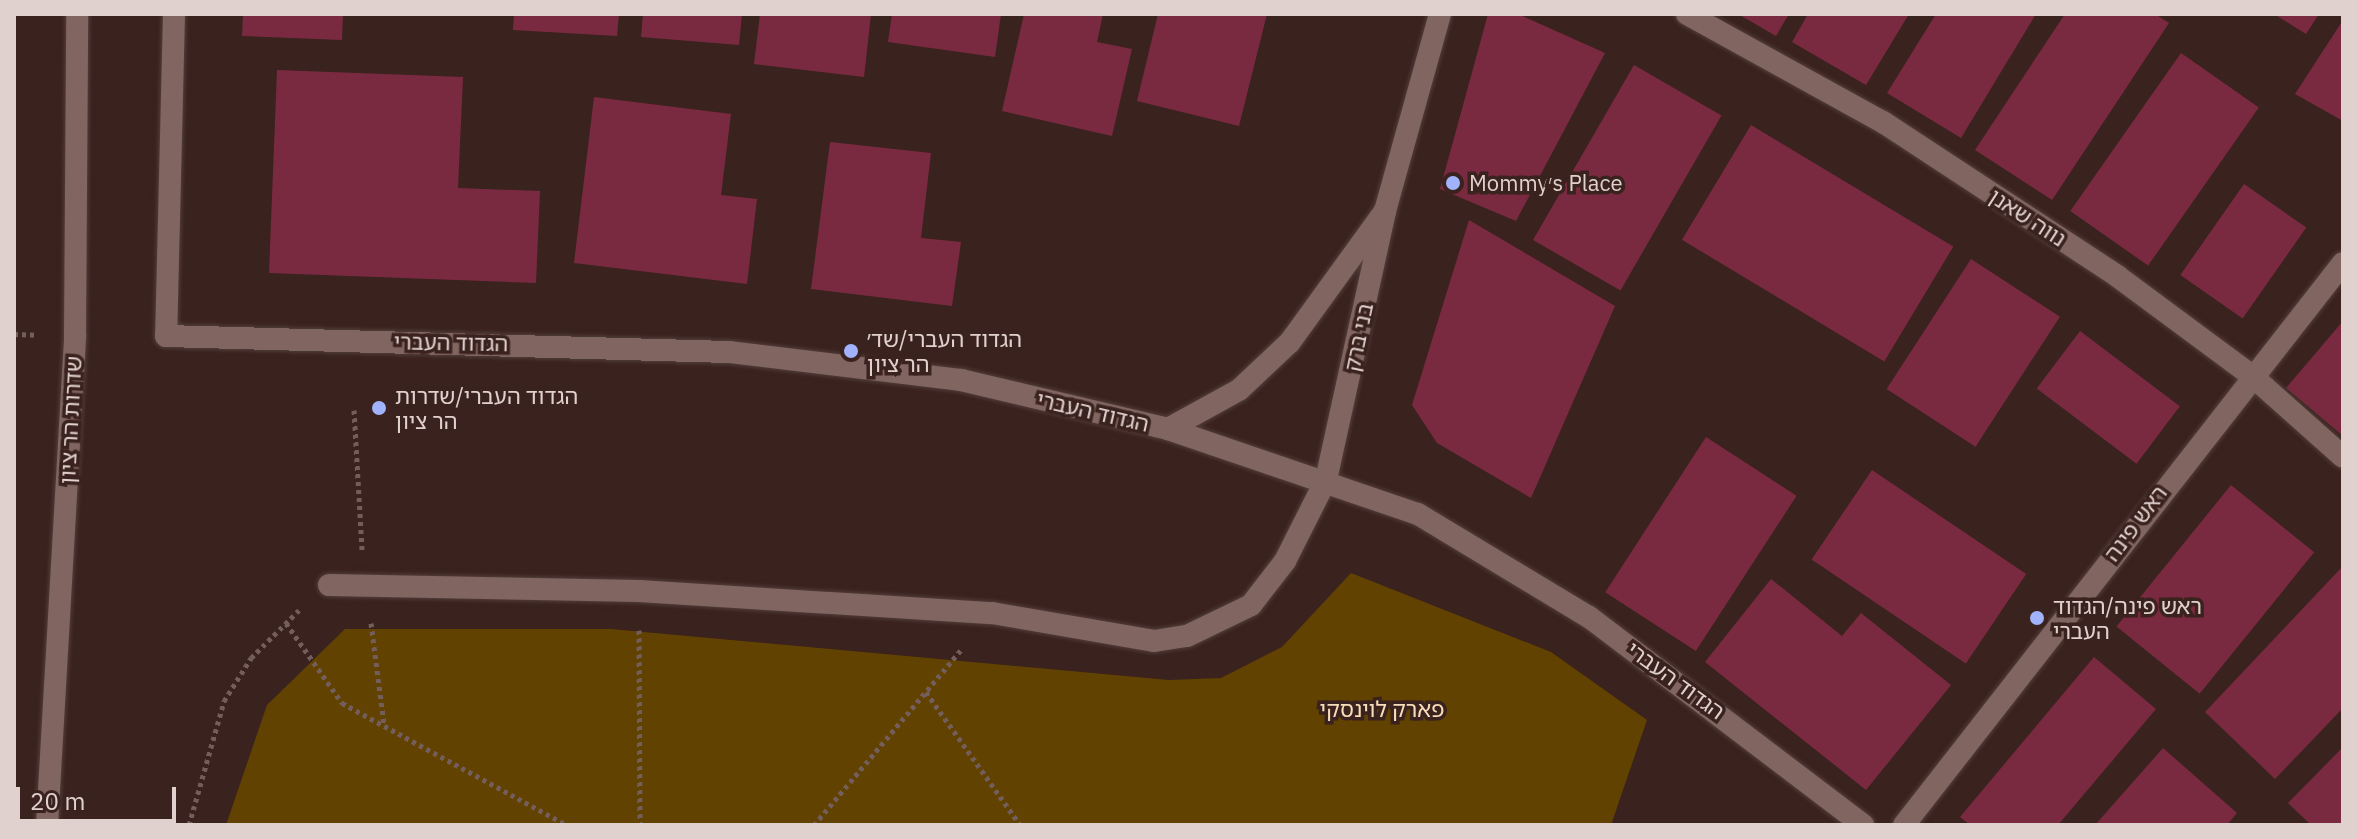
<!DOCTYPE html>
<meta charset="utf-8">
<style>
body{margin:0}
#map{position:relative;width:2357px;height:839px;overflow:hidden;background:#3a221e;font-family:"IBM Plex Sans","Noto Sans Hebrew",sans-serif}
div>[style]{position:absolute}
[style*='--x']{left:calc(var(--x)*1px);top:calc(var(--y)*1px);width:calc(var(--w)*1px);rotate:calc(var(--a)*1deg)}
.green>*{inset:0;background:#624200}
.building>*{inset:0;background:#7a2a40;transform-origin:0 0}
.path>*{height:5px;margin-top:-2.5px;transform-origin:0;background:repeating-linear-gradient(90deg,#745e5b 0 4px,transparent 0 8px)}
.roads{filter:drop-shadow(0 0 2px #523e3b) drop-shadow(0 0 2px #523e3b)}
.service>*{height:22px;margin:-11px;padding:0 11px;transform-origin:11px;border-radius:11px;background:#816560}
.pedestrian>*{height:22px;margin:-11px;padding:0 11px;transform-origin:11px;border-radius:11px;background:#816560}
.minor>*{height:22px;margin:-11px;padding:0 11px;transform-origin:11px;border-radius:11px;background:#816560}
.tertiary>*{height:22px;margin:-11px;padding:0 11px;transform-origin:11px;border-radius:11px;background:#816560}
.dots>*{width:22px;height:22px;translate:-50% -50%;box-sizing:border-box;border:4px solid #3a221e;border-radius:50%}
span{translate:-50% -50%;white-space:nowrap;text-align:center;line-height:1.15;-webkit-text-stroke:7px #3a221e;paint-order:stroke}
.poi-label{font-size:22px;color:#e1d1ce}
.left{translate:0 -50%;text-align:left}
.street-label{font-size:22px;color:#e1d1ce}
.park-label{font-size:22px;color:#f7ddb8}
.frame{position:absolute;inset:0;border:16px solid #e1d1ce;pointer-events:none}
.scale{position:absolute;left:16px;top:787px;width:160px;height:36px;box-sizing:border-box;border:4px solid #e1d1ce;border-top:0;padding-left:10px;font-size:24px;line-height:28px;white-space:nowrap;color:#e1d1ce;-webkit-text-stroke:6px #3a221e;paint-order:stroke}
</style>
<div id="map">
<div class="green">
<i style="clip-path:polygon(1351px 573px,1551px 652px,1647px 720px,1611px 825px,226px 825px,267px 705px,345px 629px,611px 629px,1169px 680px,1221px 678px,1282px 647px)"></i>
</div>
<div class="building">
<i style="clip-path:polygon(243px 14px,343px 14px,342px 40px,242px 36px)"></i>
<i style="clip-path:polygon(514px 14px,619px 14px,617px 36px,513px 30px)"></i>
<i style="clip-path:polygon(643px 14px,742px 14px,739px 45px,641px 37px)"></i>
<i style="clip-path:polygon(760px 14px,871px 14px,864px 77px,754px 64px)"></i>
<i style="clip-path:polygon(892px 14px,1001px 14px,995px 57px,888px 42px)"></i>
<i style="clip-path:polygon(1024px 14px,1103px 14px,1097px 42px,1132px 49px,1112px 136px,1002px 111px)"></i>
<i style="clip-path:polygon(1158px 14px,1267px 14px,1239px 126px,1137px 101px)"></i>
<i style="clip-path:polygon(1488px 14px,1518px 14px,1605px 53px,1516px 221px,1440px 189px)"></i>
<i style="clip-path:polygon(1738px 14px,1789px 14px,1776px 36px)"></i>
<i style="clip-path:polygon(1808px 14px,1909px 14px,1866px 85px,1792px 42px)"></i>
<i style="clip-path:polygon(1936px 14px,2036px 14px,1961px 138px,1887px 93px)"></i>
<i style="clip-path:polygon(2065px 14px,2155px 14px,2169px 23px,2052px 200px,1975px 150px)"></i>
<i style="clip-path:polygon(2274px 14px,2319px 14px,2306px 34px)"></i>
<i style="clip-path:polygon(2343px 20px,2343px 121px,2295px 94px)"></i>
<i style="left:2181px;top:53px;width:95px;height:193px;rotate:35deg"></i>
<i style="left:1634px;top:65px;width:101px;height:202px;rotate:30deg"></i>
<i style="clip-path:polygon(277px 70px,463px 77px,458px 188px,540px 191px,536px 283px,269px 273px)"></i>
<i style="clip-path:polygon(594px 97px,731px 114px,721px 195px,757px 199px,747px 284px,574px 263px)"></i>
<i style="left:1751px;top:125px;width:236px;height:134px;rotate:31deg"></i>
<i style="clip-path:polygon(830px 142px,931px 153px,921px 238px,961px 242px,952px 306px,811px 289px)"></i>
<i style="left:2244px;top:184px;width:76px;height:111px;rotate:35deg"></i>
<i style="clip-path:polygon(1469px 220px,1615px 306px,1531px 498px,1437px 443px,1412px 405px)"></i>
<i style="left:1971px;top:259px;width:106px;height:155px;rotate:33deg"></i>
<i style="clip-path:polygon(2343px 321px,2343px 436px,2286px 388px)"></i>
<i style="left:2080px;top:331px;width:125px;height:72px;rotate:37deg"></i>
<i style="left:1706px;top:437px;width:108px;height:185px;rotate:33deg"></i>
<i style="left:1872px;top:470px;width:186px;height:108px;rotate:34deg"></i>
<i style="left:2231px;top:485px;width:107px;height:182px;rotate:39deg"></i>
<i style="clip-path:polygon(2343px 566px,2343px 708px,2275px 779px,2205px 712px)"></i>
<i style="clip-path:polygon(1771px 579px,1842px 636px,1861px 613px,1951px 685px,1866px 790px,1705px 662px)"></i>
<i style="clip-path:polygon(2094px 657px,2156px 709px,2058px 825px,1970px 825px,1960px 817px)"></i>
<i style="clip-path:polygon(2343px 747px,2343px 825px,2311px 825px,2288px 803px)"></i>
<i style="clip-path:polygon(2163px 748px,2237px 813px,2227px 825px,2095px 825px)"></i>
</div>
<div class="path">
<i style="--x:14;--y:334;--w:23;--a:2"></i>
<i style="--x:354;--y:410;--w:140;--a:86.7"></i>
<i style="--x:286;--y:623;--w:98;--a:55"></i>
<i style="--x:342;--y:703;--w:256;--a:28.5"></i>
<i style="--x:371;--y:623;--w:102;--a:82.7"></i>
<i style="--x:639;--y:630;--w:195;--a:89.7"></i>
<i style="--x:926;--y:692;--w:163;--a:54.7"></i>
<i style="--x:189;--y:825;--w:129;--a:-74.2"></i>
<i style="--x:224;--y:701;--w:51;--a:-57.9"></i>
<i style="--x:251;--y:658;--w:68;--a:-45"></i>
<i style="--x:814;--y:825;--w:229;--a:-50"></i>
</div>
<div class="roads">
<div class="service">
<i style="--x:329;--y:585;--w:310;--a:1.1"></i>
<i style="--x:639;--y:591;--w:354;--a:3.6"></i>
<i style="--x:992;--y:613;--w:164;--a:9.8"></i>
<i style="--x:1154;--y:641;--w:33;--a:-9"></i>
<i style="--x:1187;--y:636;--w:71;--a:-25.8"></i>
<i style="--x:1251;--y:605;--w:56;--a:-52.3"></i>
<i style="--x:1285;--y:561;--w:91;--a:-63.2"></i>
</div>
<div class="pedestrian">
<i style="--x:1687;--y:14;--w:224;--a:28.9"></i>
<i style="--x:1883;--y:122;--w:280;--a:33.3"></i>
<i style="--x:2117;--y:276;--w:167;--a:36.5"></i>
<i style="--x:2251;--y:375;--w:123;--a:41.7"></i>
<i style="--x:47;--y:825;--w:491;--a:-86.7"></i>
<i style="--x:75;--y:335;--w:321;--a:-89.6"></i>
</div>
<div class="minor">
<i style="--x:1326;--y:480;--w:275;--a:-77.6"></i>
<i style="--x:1385;--y:211;--w:205;--a:-74.4"></i>
</div>
<div class="tertiary">
<i style="--x:174;--y:14;--w:322;--a:91.4"></i>
<i style="--x:166;--y:336;--w:563;--a:1.63"></i>
<i style="--x:729;--y:352;--w:234;--a:6.9"></i>
<i style="--x:961;--y:380;--w:213;--a:13.3"></i>
<i style="--x:1168;--y:429;--w:264;--a:18.8"></i>
<i style="--x:1418;--y:514;--w:200;--a:31.1"></i>
<i style="--x:1589;--y:617;--w:344;--a:37.2"></i>
<i style="--x:1168;--y:429;--w:81;--a:-28.8"></i>
<i style="--x:1239;--y:390;--w:70;--a:-43.3"></i>
<i style="--x:1290;--y:342;--w:162;--a:-54.1"></i>
<i style="--x:1904;--y:825;--w:713;--a:-52.01"></i>
</div>
</div>
<div class="dots">
<i style="left:1453px;top:183px;background:#a1b3fd"></i>
<i style="left:851px;top:351px;background:#a1b3fd"></i>
<i style="left:379px;top:408px;background:#a1b3fd"></i>
<i style="left:2037px;top:618px;background:#a1b3fd"></i>
</div>
<div class="poi-label">
<span class="left" style="left:1469px;top:183px">Mommy׳s Place</span>
<span class="left" style="left:867px;top:351px">הגדוד העברי/שד׳<br>הר ציון</span>
<span class="left" style="left:395px;top:408px">הגדוד העברי/שדרות<br>הר ציון</span>
<span class="left" style="left:2053px;top:618px">ראש פינה/הגדוד<br>העברי</span>
</div>
<div class="street-label">
<span style="left:2028px;top:217px;rotate:33deg">נווה שאנן</span>
<span style="left:1358px;top:337px;rotate:-78deg">בני ברק</span>
<span style="left:451px;top:342px;rotate:1deg">הגדוד העברי</span>
<span style="left:1093px;top:411px;rotate:13deg">הגדוד העברי</span>
<span style="left:70px;top:420px;rotate:-87deg">שדרות הר ציון</span>
<span style="left:2135px;top:523px;rotate:-53deg">ראש פינה</span>
<span style="left:1676px;top:680px;rotate:36deg">הגדוד העברי</span>
</div>
<div class="park-label">
<span style="left:1382px;top:709px">פארק לוינסקי</span>
</div>
<div class="frame"></div>
<div class="scale">20 m</div>
</div>
